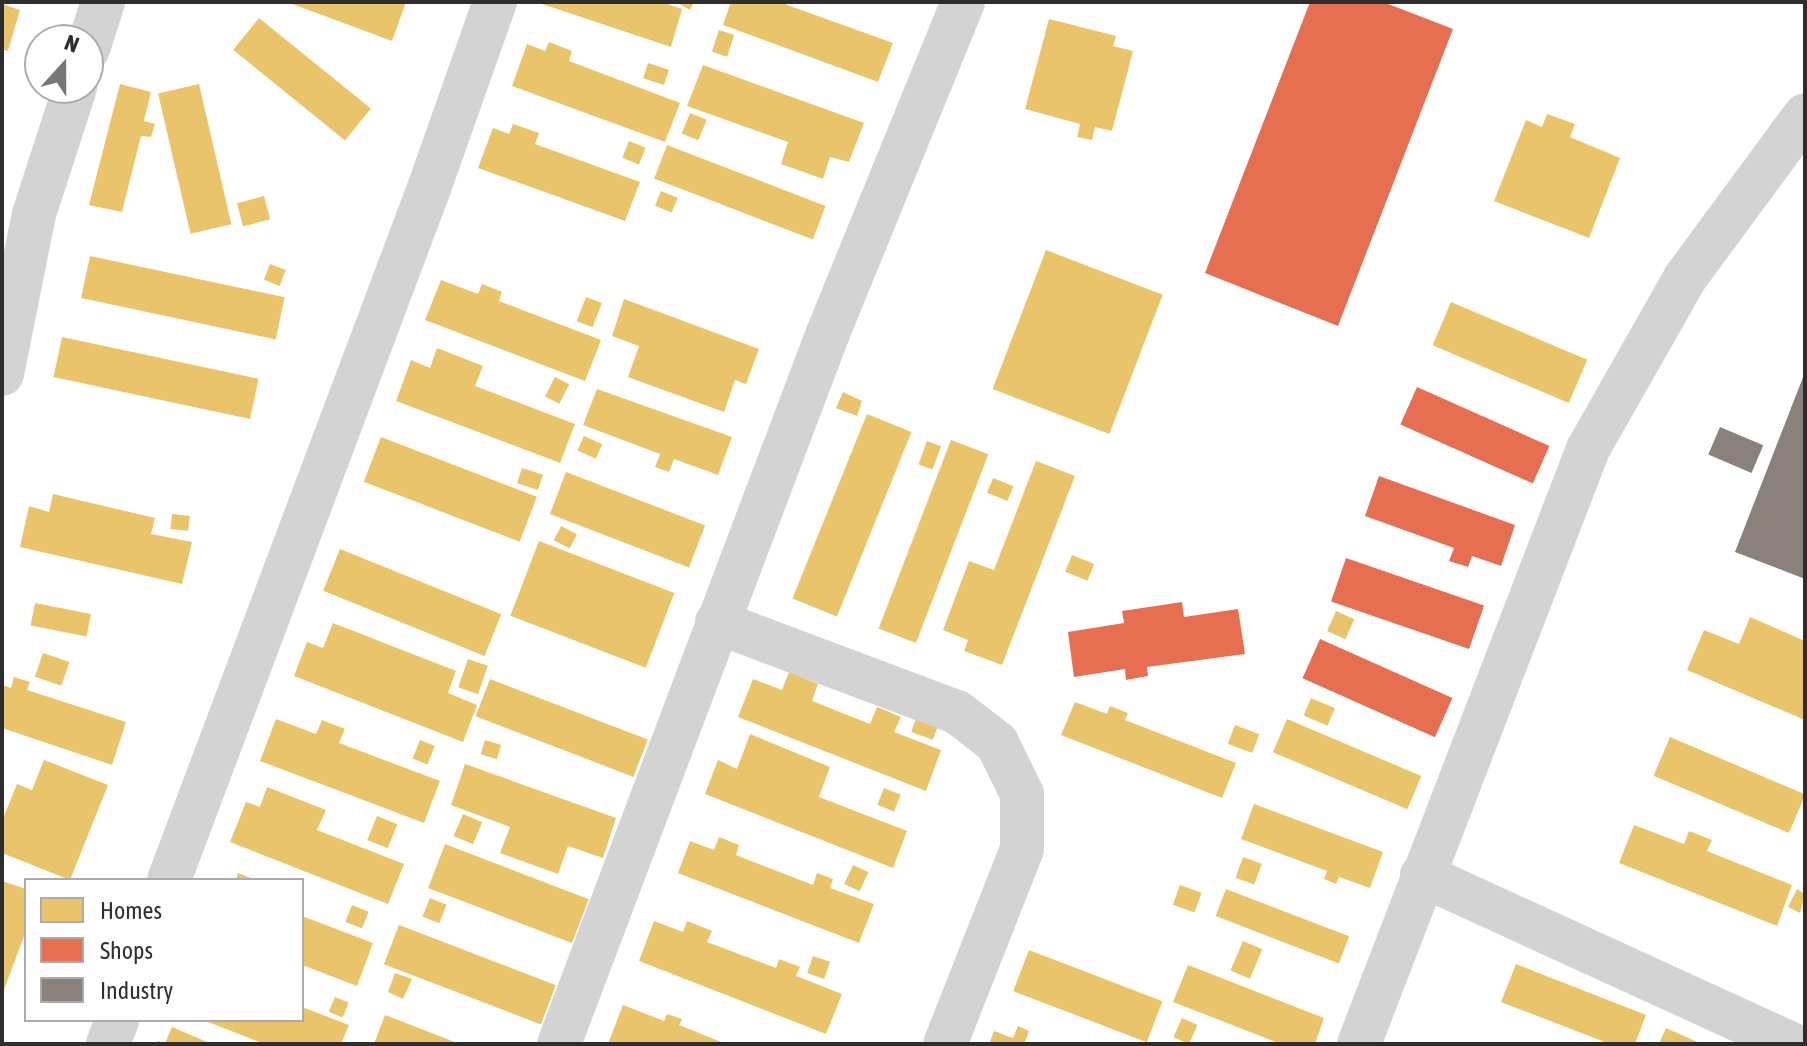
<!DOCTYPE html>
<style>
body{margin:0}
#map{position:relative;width:1807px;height:1046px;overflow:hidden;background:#fff;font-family:"Asap Condensed",sans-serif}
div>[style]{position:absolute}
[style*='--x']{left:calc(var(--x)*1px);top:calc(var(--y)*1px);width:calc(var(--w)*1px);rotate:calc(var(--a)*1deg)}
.homes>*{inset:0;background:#e9c46a;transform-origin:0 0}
.shops>*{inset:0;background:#e76f51;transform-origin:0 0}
.industry>*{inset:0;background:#8a817c;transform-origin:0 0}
.minor>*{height:44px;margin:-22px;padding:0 22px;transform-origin:22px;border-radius:22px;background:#d3d3d3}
span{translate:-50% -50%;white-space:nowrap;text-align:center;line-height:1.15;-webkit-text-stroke:8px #fff;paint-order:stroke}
.frame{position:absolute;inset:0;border:4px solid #2e2e2e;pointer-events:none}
.legend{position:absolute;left:24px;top:878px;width:280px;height:144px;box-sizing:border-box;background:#fff;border:2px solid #ababab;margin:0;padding:10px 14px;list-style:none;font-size:24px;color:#2e2e2e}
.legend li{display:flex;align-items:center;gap:16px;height:40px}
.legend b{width:40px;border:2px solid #ababab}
.north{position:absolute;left:24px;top:24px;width:80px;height:80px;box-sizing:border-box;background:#fff;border:2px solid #ababab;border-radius:50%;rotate:21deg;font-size:22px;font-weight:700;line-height:32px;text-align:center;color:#2e2e2e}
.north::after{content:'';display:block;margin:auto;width:28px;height:36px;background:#777;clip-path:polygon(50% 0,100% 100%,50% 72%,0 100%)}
</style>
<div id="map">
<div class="homes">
<i style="clip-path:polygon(287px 2px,406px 2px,392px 41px)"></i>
<i style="clip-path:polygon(661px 2px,682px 9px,671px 47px,539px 3px)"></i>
<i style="clip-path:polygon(676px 2px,694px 2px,690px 10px)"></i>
<i style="clip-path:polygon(731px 2px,779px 2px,893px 43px,878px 82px,723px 25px)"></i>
<i style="clip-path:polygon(2px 4px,20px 10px,8px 51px,2px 49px)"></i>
<i style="left:259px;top:18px;width:144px;height:41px;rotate:39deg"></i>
<i style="clip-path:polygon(1049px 19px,1116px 36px,1113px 46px,1133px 51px,1112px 131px,1095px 127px,1092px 140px,1077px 137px,1080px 124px,1025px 109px)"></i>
<i style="left:719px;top:30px;width:16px;height:23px;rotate:18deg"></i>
<i style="clip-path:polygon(549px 42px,572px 51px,569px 61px,680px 103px,665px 142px,512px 86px,527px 44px,545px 51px)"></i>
<i style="left:648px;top:63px;width:22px;height:16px;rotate:18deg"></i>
<i style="clip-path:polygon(703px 65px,864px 123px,849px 162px,830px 157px,823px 179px,781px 164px,788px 142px,687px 106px)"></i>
<i style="clip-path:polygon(120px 84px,151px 92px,144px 121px,155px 124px,151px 137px,141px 136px,122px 212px,89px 205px)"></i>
<i style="left:199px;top:84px;width:144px;height:42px;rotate:77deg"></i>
<i style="left:690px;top:113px;width:18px;height:22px;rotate:22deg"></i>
<i style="clip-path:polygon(1547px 114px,1575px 124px,1570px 137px,1620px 158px,1589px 238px,1494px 201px,1526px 120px,1542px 127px)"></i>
<i style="clip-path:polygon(513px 124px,539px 133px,535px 144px,640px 182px,625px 221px,478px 168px,493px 128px,509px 134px)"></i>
<i style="left:629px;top:141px;width:18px;height:18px;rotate:22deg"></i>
<i style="left:667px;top:145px;width:170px;height:36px;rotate:21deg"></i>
<i style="left:661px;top:191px;width:18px;height:16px;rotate:22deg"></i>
<i style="left:264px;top:196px;width:24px;height:28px;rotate:75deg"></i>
<i style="left:1046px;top:250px;width:125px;height:149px;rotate:21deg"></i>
<i style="left:90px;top:256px;width:199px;height:43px;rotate:12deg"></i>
<i style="left:270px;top:264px;width:17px;height:17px;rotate:21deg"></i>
<i style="clip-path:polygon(441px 280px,478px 294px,482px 284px,502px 292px,499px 301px,601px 340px,585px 381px,425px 320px)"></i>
<i style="left:586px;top:297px;width:17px;height:26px;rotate:21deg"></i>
<i style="clip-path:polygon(624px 299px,759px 349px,746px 384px,735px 380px,724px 412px,628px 377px,639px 346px,612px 336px)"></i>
<i style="left:1451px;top:302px;width:148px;height:47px;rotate:23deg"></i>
<i style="left:62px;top:337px;width:201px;height:41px;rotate:12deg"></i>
<i style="clip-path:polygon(437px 348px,483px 366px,475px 386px,575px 424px,560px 463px,396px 401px,411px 360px,430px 368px)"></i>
<i style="left:555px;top:377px;width:16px;height:22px;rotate:27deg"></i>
<i style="clip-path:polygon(597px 389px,732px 437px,718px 475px,674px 459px,669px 472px,655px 467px,660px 454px,583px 425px)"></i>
<i style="clip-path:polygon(843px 392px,862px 401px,857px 416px,836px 408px)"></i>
<i style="left:867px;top:414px;width:48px;height:199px;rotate:22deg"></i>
<i style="left:584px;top:436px;width:20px;height:16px;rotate:24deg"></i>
<i style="left:381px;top:437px;width:167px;height:48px;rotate:21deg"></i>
<i style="left:951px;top:440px;width:40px;height:202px;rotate:21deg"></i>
<i style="left:927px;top:441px;width:15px;height:25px;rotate:20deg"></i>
<i style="clip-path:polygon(1036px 461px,1075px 476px,1002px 665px,964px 651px,968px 640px,943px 630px,969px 561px,994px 570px)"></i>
<i style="left:522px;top:468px;width:22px;height:16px;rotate:18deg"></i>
<i style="left:566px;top:472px;width:149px;height:45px;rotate:21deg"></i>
<i style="left:993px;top:478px;width:22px;height:16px;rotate:22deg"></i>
<i style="clip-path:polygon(53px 494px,155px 518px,151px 534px,192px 542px,182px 584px,20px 547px,29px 506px,49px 512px)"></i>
<i style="left:172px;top:514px;width:18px;height:15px;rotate:6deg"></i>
<i style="left:561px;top:526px;width:18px;height:16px;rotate:27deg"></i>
<i style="left:539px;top:541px;width:145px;height:80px;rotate:21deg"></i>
<i style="left:340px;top:549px;width:174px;height:45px;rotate:22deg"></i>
<i style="left:1072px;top:555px;width:24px;height:18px;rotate:22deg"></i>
<i style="left:35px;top:603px;width:57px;height:23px;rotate:11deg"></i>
<i style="left:1336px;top:611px;width:20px;height:22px;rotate:24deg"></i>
<i style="clip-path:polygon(1750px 617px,1805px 641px,1805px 720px,1687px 670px,1704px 630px,1739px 644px)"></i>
<i style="clip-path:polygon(333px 623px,456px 671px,448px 693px,477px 705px,463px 742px,294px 676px,307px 642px,323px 648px)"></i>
<i style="left:43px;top:653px;width:28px;height:25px;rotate:19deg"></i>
<i style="left:468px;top:659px;width:21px;height:30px;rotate:19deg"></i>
<i style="clip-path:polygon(789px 672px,818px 684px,812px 701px,870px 724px,877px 707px,901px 717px,894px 732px,941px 750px,926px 791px,738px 717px,753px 679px,782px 690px)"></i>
<i style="clip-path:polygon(14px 677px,30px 682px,27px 690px,126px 722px,112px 765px,2px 728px,2px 685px,11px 688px)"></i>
<i style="left:490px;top:679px;width:169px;height:40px;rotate:21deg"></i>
<i style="left:1311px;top:698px;width:26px;height:19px;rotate:23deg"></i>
<i style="clip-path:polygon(1075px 702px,1107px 714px,1110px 706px,1128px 713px,1125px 720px,1236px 763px,1222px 798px,1061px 735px)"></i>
<i style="left:917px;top:716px;width:23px;height:17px;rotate:20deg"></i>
<i style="clip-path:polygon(276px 719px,316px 734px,322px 720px,345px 729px,339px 743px,440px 781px,424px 823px,260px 761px)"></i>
<i style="left:1287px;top:719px;width:146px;height:36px;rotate:23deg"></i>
<i style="left:1235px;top:725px;width:26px;height:20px;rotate:21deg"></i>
<i style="clip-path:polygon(750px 734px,830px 767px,819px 797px,907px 831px,893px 868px,705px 794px,718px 760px,737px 769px)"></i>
<i style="left:1670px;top:737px;width:147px;height:42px;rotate:23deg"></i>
<i style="left:420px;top:740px;width:16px;height:20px;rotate:22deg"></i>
<i style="left:485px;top:740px;width:17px;height:15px;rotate:17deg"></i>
<i style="clip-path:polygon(44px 760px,108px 785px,70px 880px,2px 853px,2px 821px,17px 784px,32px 790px)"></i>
<i style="clip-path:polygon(465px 764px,616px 818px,603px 858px,568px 846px,558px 874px,500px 853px,510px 827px,451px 805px)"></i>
<i style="clip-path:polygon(267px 787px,326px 810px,317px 830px,404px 864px,388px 904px,230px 842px,246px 802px,260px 807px)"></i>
<i style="left:884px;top:788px;width:18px;height:18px;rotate:22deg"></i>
<i style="clip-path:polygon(1254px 804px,1383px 852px,1370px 888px,1339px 877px,1336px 884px,1324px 879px,1327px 871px,1241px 839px)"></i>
<i style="left:463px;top:814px;width:21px;height:24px;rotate:23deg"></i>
<i style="left:377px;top:816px;width:22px;height:26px;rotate:22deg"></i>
<i style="clip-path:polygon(1634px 825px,1684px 844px,1689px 831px,1712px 840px,1707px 851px,1792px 885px,1777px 926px,1619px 863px)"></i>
<i style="clip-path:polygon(719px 837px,739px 845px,736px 855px,813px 885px,817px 873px,833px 879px,830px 888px,874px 904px,859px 943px,678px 873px,690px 841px,714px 850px)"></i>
<i style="left:445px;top:844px;width:154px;height:47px;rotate:21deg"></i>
<i style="left:1243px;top:857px;width:20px;height:22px;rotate:20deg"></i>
<i style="left:853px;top:865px;width:17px;height:21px;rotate:25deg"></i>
<i style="clip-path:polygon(238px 873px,256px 880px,236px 880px)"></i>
<i style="clip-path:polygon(2px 881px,26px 889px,26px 931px,2px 995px)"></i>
<i style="left:1180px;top:885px;width:23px;height:21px;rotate:20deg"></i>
<i style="left:1226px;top:889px;width:132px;height:29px;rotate:21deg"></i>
<i style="clip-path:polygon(1797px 889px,1805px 894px,1800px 913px,1788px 907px)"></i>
<i style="left:430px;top:898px;width:18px;height:20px;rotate:22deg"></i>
<i style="left:352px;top:905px;width:18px;height:18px;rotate:22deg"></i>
<i style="clip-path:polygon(302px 916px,373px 943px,357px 986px,302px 965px)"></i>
<i style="clip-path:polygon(654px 921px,683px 932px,687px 921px,712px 931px,707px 942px,776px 968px,779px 959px,800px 967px,796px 976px,842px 994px,826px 1034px,639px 961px)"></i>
<i style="left:399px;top:925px;width:168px;height:42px;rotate:21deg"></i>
<i style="left:1243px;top:941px;width:21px;height:32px;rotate:23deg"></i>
<i style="left:1029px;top:950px;width:143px;height:44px;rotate:21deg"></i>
<i style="left:813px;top:956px;width:18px;height:18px;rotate:19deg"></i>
<i style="clip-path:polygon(1516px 964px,1646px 1015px,1635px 1044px,1610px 1044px,1501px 1002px)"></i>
<i style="clip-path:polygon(1188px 965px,1324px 1018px,1315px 1044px,1281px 1044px,1173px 1002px)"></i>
<i style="clip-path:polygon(395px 973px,412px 979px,403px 999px,388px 992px)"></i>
<i style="left:335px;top:997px;width:15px;height:16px;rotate:23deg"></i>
<i style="clip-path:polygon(623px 1005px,664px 1021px,667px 1014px,682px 1019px,679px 1025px,726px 1044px,608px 1044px)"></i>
<i style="clip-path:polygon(302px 1007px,349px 1025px,341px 1044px,264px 1044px,203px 1020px,302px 1020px)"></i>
<i style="clip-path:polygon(385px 1015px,460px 1044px,374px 1044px)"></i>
<i style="left:1182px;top:1018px;width:17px;height:21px;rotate:24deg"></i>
<i style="clip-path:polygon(1018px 1026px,1029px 1031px,1025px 1042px,1030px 1044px,989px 1044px,994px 1031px,1013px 1038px)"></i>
<i style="clip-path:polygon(172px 1027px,212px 1044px,157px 1044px,158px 1041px,165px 1043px)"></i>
<i style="clip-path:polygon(1666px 1028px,1702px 1044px,1659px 1044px)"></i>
</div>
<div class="shops">
<i style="clip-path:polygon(1310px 2px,1383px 2px,1453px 29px,1338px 326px,1205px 273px)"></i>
<i style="left:1417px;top:387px;width:145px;height:41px;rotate:24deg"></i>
<i style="clip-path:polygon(1379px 476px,1515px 525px,1501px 566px,1472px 556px,1468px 567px,1449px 561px,1454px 548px,1365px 516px)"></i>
<i style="left:1346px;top:558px;width:146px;height:46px;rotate:19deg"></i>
<i style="clip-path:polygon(1182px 602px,1184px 617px,1238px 609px,1245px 654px,1147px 667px,1148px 676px,1126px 680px,1125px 669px,1074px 677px,1068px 632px,1124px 623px,1122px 611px)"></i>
<i style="left:1320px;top:639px;width:145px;height:43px;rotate:24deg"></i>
</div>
<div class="industry">
<i style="clip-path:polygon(1805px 372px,1805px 579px,1735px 552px)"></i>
<i style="left:1720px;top:427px;width:47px;height:30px;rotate:23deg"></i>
</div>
<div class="minor">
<i style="--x:88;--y:49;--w:49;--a:-72.3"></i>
<i style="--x:2;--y:374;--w:163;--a:-78.7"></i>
<i style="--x:34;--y:214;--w:133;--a:-72"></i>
<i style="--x:717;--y:622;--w:256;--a:20.6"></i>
<i style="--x:957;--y:712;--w:51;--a:37.8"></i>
<i style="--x:997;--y:743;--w:57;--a:63.9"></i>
<i style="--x:1022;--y:794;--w:55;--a:90"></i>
<i style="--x:1022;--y:849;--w:210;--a:111.5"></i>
<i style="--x:1422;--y:875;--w:406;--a:24.6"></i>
<i style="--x:169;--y:880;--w:736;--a:-69.4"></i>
<i style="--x:428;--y:191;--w:201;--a:-70.5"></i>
<i style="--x:108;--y:1044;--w:26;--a:-69"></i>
<i style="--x:559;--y:1044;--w:760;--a:-69.28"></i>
<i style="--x:828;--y:333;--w:357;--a:-67.8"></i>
<i style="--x:1359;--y:1044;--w:638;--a:-68.95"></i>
<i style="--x:1588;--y:449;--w:197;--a:-60.4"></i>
<i style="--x:1685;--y:278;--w:202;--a:-53.6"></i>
</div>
<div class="frame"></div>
<ul class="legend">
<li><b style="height:22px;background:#e9c46a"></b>Homes</li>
<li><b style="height:22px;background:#e76f51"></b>Shops</li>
<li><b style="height:22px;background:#8a817c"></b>Industry</li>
</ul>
<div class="north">N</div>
</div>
